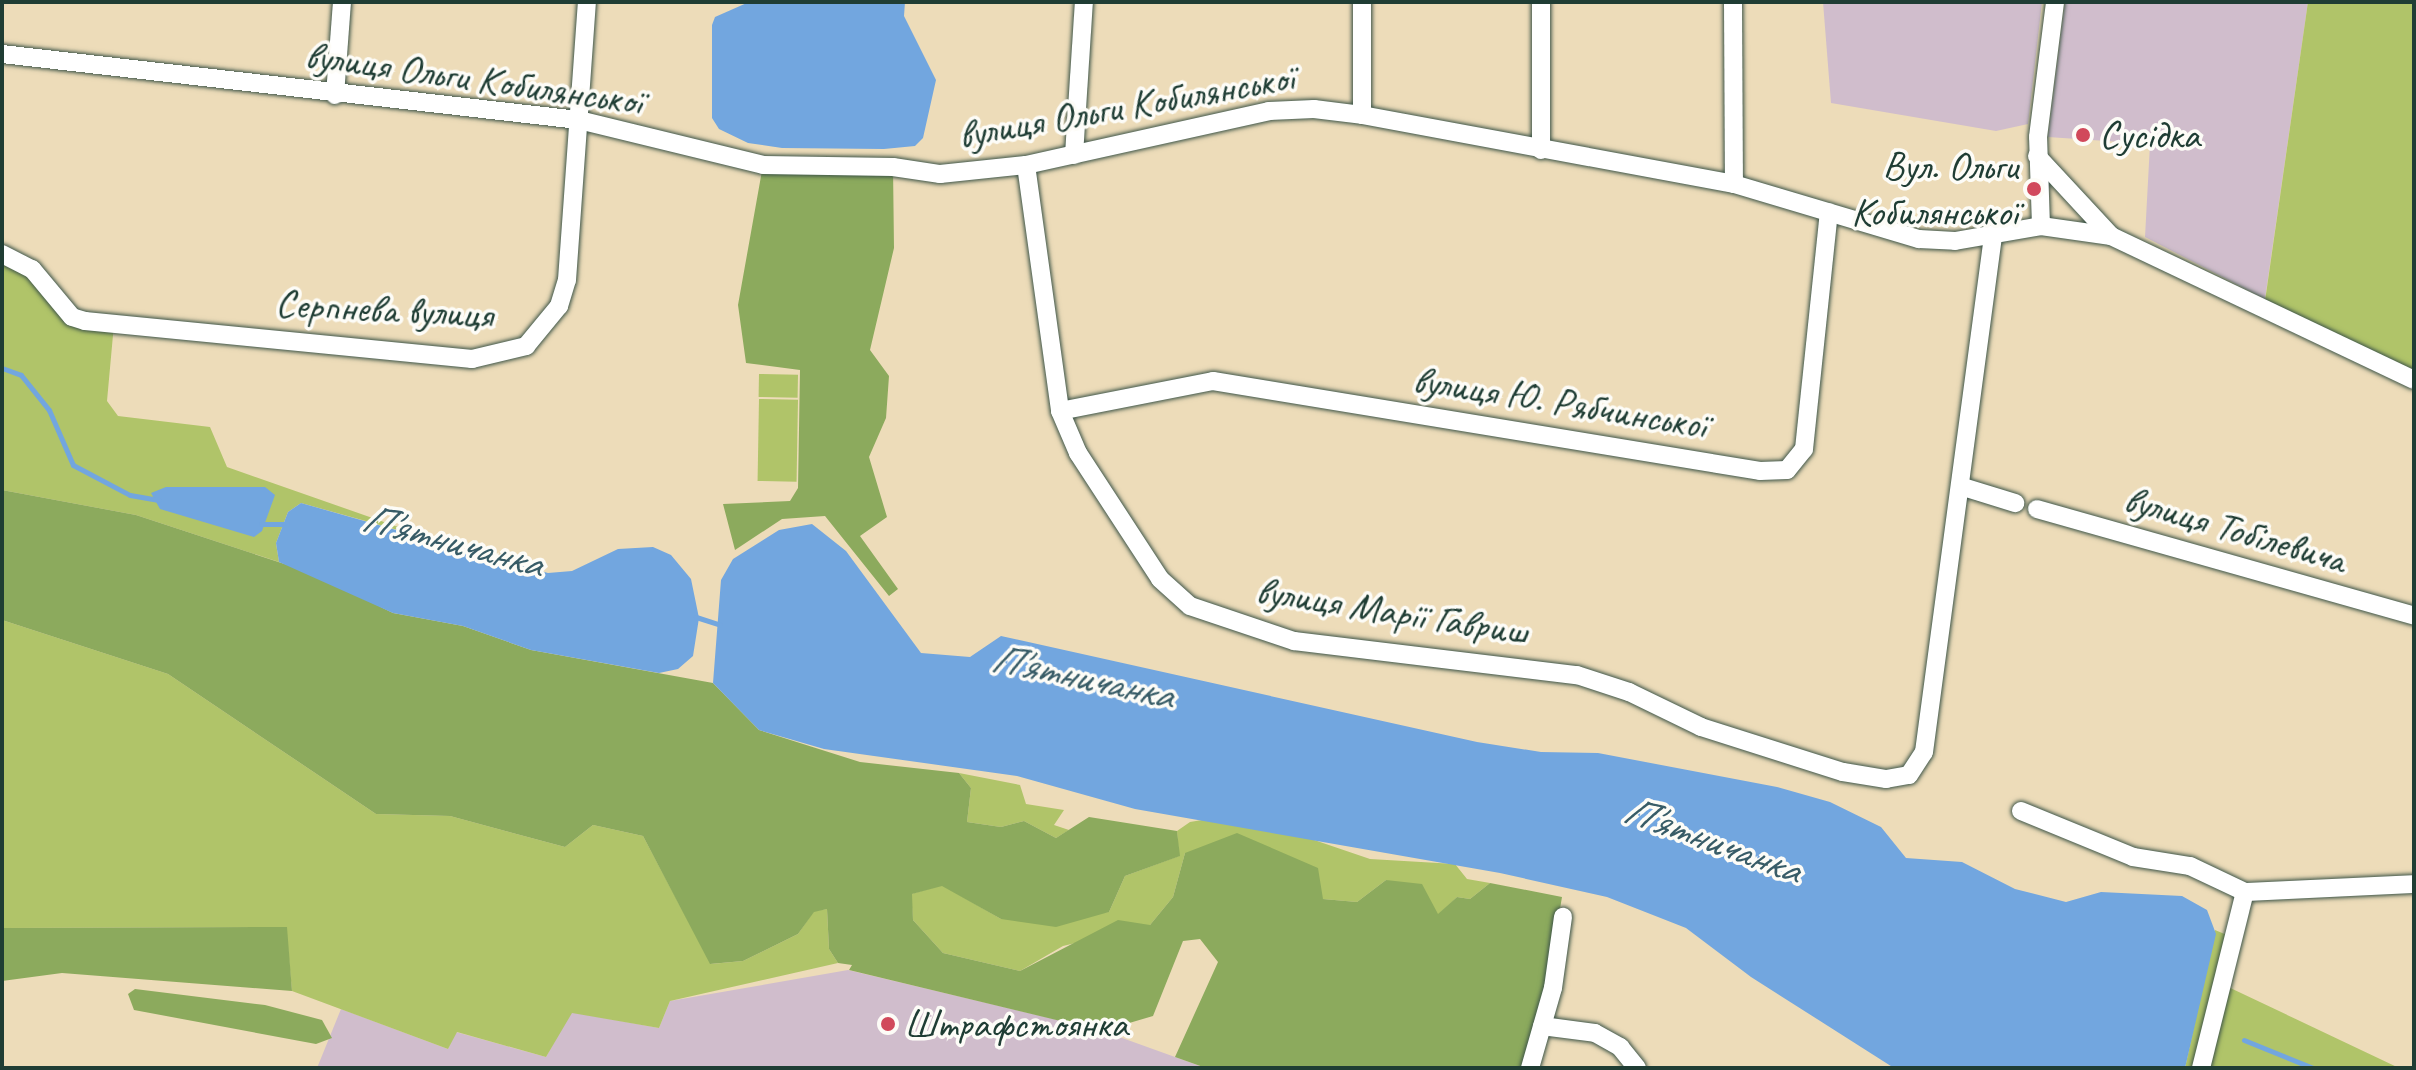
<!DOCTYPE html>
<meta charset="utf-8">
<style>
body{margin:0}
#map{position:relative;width:2416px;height:1070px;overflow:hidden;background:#eddcb9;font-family:Caveat,sans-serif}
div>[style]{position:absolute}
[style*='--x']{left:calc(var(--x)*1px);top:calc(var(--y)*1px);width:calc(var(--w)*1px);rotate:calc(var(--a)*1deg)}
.industrial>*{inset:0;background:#d0bdcc}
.green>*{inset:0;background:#b0c469;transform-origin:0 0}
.forest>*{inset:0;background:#8caa5d}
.water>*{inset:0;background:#72a6df}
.stream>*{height:5px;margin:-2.5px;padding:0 2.5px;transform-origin:2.5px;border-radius:2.5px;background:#72a6df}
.roads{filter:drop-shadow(0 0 2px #3e5548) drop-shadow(0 0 2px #3e5548)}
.minor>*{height:18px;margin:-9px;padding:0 9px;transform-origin:9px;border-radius:9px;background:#fff}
.dots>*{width:22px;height:22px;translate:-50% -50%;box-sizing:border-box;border:4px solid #fdfcf7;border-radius:50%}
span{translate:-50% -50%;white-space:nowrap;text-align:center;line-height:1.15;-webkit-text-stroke:7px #fdfcf7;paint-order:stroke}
.street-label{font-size:40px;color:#1f3d34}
.poi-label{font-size:40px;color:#1f3d34}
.left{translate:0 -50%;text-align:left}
.right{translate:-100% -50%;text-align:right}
.water-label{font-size:42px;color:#385c67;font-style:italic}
.frame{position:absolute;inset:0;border:4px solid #1f3d34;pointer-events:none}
</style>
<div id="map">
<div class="industrial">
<i style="clip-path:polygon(1823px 2px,2042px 2px,2028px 124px,1996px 131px,1831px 103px)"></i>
<i style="clip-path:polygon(2065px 2px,2308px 2px,2265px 299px,2145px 237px,2150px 144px,2048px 137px)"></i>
<i style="clip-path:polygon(848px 970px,1100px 1030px,1200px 1066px,317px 1068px,341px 1009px,448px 1049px,456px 1032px,546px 1057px,571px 1012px,659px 1028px,670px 1001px)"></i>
</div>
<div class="green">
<i style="clip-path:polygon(2308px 2px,2414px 2px,2414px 380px,2264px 308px)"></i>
<i style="clip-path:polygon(2px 254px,72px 317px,114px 324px,107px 401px,118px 416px,210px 427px,227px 467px,441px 542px,301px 503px,288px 512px,276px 543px,279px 562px,136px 515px,2px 490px)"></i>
<i style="left:759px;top:374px;width:39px;height:23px;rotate:1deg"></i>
<i style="left:759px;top:399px;width:39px;height:82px;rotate:1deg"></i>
<i style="clip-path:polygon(2px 620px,168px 674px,376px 814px,450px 816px,565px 847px,593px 825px,643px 836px,711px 964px,743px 961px,798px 934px,814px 911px,827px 909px,829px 949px,838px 963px,670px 1001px,659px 1028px,572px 1013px,546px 1057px,457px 1032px,448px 1049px,292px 991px,286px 927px,2px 928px)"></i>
<i style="clip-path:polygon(959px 773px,1020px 785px,1026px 804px,1064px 810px,1054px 825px,1069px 830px,1056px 838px,1024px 821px,1001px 827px,967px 822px,971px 788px)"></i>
<i style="clip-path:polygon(1238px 814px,1370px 859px,1455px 864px,1467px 879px,1490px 883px,1470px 899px,1457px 897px,1438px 915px,1386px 880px,1357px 902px,1323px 899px,1185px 853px,1173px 897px,1150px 925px,1063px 946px,1020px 971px,943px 953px,913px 920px,911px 894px,942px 885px,1001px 919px,1109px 912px,1125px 876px,1179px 856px,1177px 831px,1190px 822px)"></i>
<i style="clip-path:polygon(2215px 930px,2234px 938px,2224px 985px,2399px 1068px,2185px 1068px)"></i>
</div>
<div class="forest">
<i style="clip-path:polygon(763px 165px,893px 167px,894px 248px,870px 350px,889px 376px,886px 418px,869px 457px,887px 517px,860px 536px,898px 589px,889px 596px,825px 516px,782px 519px,735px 550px,723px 504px,790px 501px,798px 488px,800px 370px,746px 363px,738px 305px)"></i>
<i style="clip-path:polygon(2px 490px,136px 515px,309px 572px,393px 613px,463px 626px,531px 650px,713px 683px,759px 730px,860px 762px,959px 773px,971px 788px,967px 822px,1001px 827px,1024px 821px,1056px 838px,1089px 817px,1177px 831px,1180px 856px,1125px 876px,1109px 912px,1056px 927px,1001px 919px,942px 886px,912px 894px,913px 920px,943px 953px,1020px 971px,1118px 920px,1150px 925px,1173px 897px,1185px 853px,1237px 833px,1318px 868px,1323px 899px,1357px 902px,1386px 880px,1422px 884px,1438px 914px,1457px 897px,1470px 899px,1490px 883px,1562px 897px,1547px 986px,1523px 1068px,1206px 1068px,1175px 1057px,1218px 962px,1200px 939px,1183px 941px,1153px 1016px,1102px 1031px,849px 970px,852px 965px,838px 963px,829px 949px,827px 909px,814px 912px,798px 934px,743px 961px,710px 964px,643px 836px,593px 825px,565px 847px,450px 816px,376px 814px,168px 674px,2px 620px)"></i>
<i style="clip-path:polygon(287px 927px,292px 991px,62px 973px,2px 981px,2px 928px)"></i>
<i style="clip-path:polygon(135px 989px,265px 1005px,322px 1020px,332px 1038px,316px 1044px,134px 1010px,128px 994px)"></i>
</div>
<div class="water">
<i style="clip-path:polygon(749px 2px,905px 2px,904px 16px,936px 80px,923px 138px,915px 146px,884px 149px,782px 148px,748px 143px,719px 129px,712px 118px,712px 25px,715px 17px)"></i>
<i style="clip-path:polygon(166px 487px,265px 487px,275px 495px,262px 531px,254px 537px,160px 509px,151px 493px)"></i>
<i style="clip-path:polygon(301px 503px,548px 573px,572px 571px,618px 549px,653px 547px,671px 555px,691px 579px,699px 618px,693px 656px,678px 669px,659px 673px,531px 650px,463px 626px,393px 613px,279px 562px,276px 543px,288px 512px)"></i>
<i style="clip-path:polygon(812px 524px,846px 551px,921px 653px,970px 657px,1001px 636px,1477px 742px,1541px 752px,1598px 753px,1777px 787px,1830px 802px,1881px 827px,1906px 858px,1962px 862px,2015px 889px,2066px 902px,2101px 892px,2182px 896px,2207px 910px,2216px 934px,2185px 1068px,1894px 1068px,1751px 977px,1686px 928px,1607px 897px,1500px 873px,1135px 809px,1017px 776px,824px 749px,759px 730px,713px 683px,721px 580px,733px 559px,779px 530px)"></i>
</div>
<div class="stream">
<i style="--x:2;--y:368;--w:20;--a:20"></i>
<i style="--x:21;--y:375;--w:45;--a:51.3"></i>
<i style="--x:49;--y:410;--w:60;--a:66.4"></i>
<i style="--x:73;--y:465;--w:64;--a:27.8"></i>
<i style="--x:130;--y:495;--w:29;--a:10"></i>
<i style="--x:261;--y:524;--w:26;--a:0"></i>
<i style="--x:696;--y:617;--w:25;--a:18"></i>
<i style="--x:2244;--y:1040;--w:74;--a:22.1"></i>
</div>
<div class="roads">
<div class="minor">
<i style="--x:1362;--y:2;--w:113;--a:90"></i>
<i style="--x:1733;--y:2;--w:182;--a:89.7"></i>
<i style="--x:2;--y:54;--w:581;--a:6.53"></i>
<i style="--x:579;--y:120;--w:189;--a:13.7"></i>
<i style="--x:763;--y:165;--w:130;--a:0.9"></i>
<i style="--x:893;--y:167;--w:48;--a:8.5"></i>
<i style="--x:940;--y:174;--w:86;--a:-6"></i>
<i style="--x:1026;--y:165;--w:249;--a:-12.5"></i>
<i style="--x:1269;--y:111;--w:45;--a:-2.5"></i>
<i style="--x:1314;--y:109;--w:48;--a:7.1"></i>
<i style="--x:1362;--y:115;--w:378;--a:10.5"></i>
<i style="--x:1734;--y:184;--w:193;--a:16.6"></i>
<i style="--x:1919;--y:239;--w:36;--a:3"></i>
<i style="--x:1955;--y:241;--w:87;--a:-9.9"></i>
<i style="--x:2041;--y:226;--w:71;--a:8.1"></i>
<i style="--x:2111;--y:236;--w:335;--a:25.4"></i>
<i style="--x:335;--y:95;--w:93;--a:-85.7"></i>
<i style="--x:1541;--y:150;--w:148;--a:-90"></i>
<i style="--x:1074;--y:155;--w:153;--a:-86.3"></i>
<i style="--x:2037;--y:156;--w:109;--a:47.2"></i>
<i style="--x:1026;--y:165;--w:248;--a:82.1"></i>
<i style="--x:1060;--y:411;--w:46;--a:66.8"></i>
<i style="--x:1078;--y:453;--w:150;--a:56.9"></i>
<i style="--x:1160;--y:579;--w:40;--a:42"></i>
<i style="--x:1190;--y:606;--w:110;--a:18.6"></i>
<i style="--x:1294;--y:641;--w:285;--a:6.9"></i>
<i style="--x:1577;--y:675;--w:55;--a:18.1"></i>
<i style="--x:1629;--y:692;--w:80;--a:25.9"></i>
<i style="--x:1701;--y:727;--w:149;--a:17.6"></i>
<i style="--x:1843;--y:772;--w:44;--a:9.2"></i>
<i style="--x:1886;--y:779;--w:23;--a:-10"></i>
<i style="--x:1909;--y:775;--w:27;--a:-57"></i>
<i style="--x:1924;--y:752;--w:521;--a:-82.38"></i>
<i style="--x:2041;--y:226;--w:89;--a:-91.9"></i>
<i style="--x:2038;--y:137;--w:136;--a:-82.8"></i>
<i style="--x:2;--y:254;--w:34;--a:27"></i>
<i style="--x:32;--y:269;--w:62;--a:50.2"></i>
<i style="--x:72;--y:317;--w:14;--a:17"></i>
<i style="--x:85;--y:321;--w:389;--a:5.6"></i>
<i style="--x:472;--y:359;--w:56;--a:-13.5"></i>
<i style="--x:526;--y:346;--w:52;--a:-50.5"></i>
<i style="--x:559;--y:306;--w:27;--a:-73"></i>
<i style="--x:567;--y:280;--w:279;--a:-85.9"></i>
<i style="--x:1060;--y:411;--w:156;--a:-11.1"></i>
<i style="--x:1213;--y:381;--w:554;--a:9.34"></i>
<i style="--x:1760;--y:471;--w:27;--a:-2"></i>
<i style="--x:1787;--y:470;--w:27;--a:-51"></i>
<i style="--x:1804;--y:449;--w:238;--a:-84"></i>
<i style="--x:1960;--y:486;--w:58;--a:17.2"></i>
<i style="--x:2037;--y:509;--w:392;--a:15.8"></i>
<i style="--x:2021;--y:811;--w:121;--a:22.3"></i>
<i style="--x:2133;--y:857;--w:58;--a:9"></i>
<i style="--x:2190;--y:866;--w:61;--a:25.3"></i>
<i style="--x:2245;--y:892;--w:169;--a:-2.7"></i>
<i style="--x:1542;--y:1026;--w:53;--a:7.5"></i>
<i style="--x:1595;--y:1033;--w:29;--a:29"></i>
<i style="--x:1620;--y:1047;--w:27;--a:51"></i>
<i style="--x:1530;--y:1068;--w:83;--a:-74"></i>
<i style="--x:1553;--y:988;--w:72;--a:-82"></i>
<i style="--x:2201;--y:1068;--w:181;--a:-76"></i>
</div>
</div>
<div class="dots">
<i style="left:2083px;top:135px;background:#d1495b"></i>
<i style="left:2034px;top:189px;background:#d1495b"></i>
<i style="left:888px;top:1024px;background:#d1495b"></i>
</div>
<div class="street-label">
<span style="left:474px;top:78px;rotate:8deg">вулиця Ольги Кобилянської</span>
<span style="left:1126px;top:106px;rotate:-10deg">вулиця Ольги Кобилянської</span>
<span style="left:384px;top:309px;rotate:3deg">Серпнева вулиця</span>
<span style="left:1560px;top:402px;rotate:9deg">вулиця Ю. Рябчинської</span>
<span style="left:2235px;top:529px;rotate:16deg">вулиця Тобілевича</span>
<span style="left:1392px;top:611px;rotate:9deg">вулиця Марії Гавриш</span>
</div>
<div class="poi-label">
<span class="left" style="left:2099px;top:135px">Сусідка</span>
<span class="right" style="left:2018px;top:189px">Вул. Ольги<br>Кобилянської</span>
<span class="left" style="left:904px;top:1024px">Штрафстоянка</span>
</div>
<div class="water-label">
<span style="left:452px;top:541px;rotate:15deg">П'ятничанка</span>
<span style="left:1082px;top:677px;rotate:12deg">П'ятничанка</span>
<span style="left:1712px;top:840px;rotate:20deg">П'ятничанка</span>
</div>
<div class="frame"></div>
</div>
